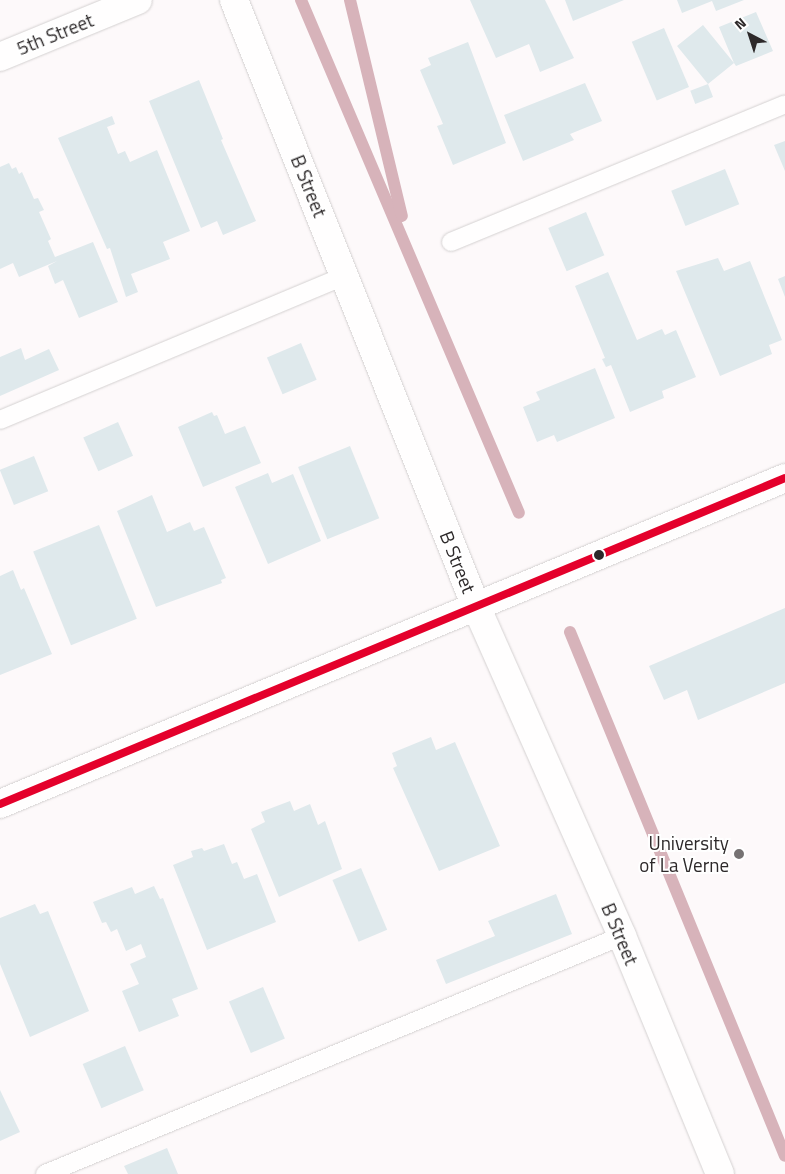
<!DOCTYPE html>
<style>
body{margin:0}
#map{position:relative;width:785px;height:1174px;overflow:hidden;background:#fdf9fa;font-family:"Titillium Web",sans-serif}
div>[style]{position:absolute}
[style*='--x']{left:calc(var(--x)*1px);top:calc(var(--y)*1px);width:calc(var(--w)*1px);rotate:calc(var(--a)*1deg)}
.stream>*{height:12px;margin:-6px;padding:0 6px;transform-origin:6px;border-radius:6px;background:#d7b3ba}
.building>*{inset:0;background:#dfe9ec;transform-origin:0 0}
.roads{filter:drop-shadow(0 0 1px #d4d1d1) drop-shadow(0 0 1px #d4d1d1)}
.service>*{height:18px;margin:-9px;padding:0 9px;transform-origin:9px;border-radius:9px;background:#fffefe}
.minor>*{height:28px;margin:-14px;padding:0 14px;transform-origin:14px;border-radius:14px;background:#fffefe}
.secondary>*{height:28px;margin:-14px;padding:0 14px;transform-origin:14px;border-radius:14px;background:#fffefe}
.bus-1>*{height:8px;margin:-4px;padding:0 4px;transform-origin:4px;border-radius:4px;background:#e4002b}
.dots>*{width:14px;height:14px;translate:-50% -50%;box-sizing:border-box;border:2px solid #fff;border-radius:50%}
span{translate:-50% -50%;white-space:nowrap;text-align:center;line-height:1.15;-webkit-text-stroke:4px #fff;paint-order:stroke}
.street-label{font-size:19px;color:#2d292a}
.poi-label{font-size:19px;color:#2d292a}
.right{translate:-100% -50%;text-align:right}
.north{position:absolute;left:725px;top:10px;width:50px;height:50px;-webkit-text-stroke:4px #fff;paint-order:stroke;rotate:320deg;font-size:14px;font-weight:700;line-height:20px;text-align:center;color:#2d292a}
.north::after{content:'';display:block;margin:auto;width:18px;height:22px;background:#2d292a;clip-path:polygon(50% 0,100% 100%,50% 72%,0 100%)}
</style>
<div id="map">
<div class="stream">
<i style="--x:301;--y:0;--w:557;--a:66.98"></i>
<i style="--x:350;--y:0;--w:222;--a:76.5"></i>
<i style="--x:570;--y:632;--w:566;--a:67.69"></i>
</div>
<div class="building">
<i style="clip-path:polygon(470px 0,545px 0,574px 58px,540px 72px,529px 44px,496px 58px)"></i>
<i style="clip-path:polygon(565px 0,624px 0,573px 21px)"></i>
<i style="clip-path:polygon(677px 0,744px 0,716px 11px,712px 1px,682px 13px)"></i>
<i style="clip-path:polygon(756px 12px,773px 51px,736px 66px,734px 63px,708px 84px,677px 46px,703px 25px,734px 63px,719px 27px)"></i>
<i style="left:664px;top:28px;width:64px;height:35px;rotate:67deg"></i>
<i style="clip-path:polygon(468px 42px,506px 143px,453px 165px,437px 126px,443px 124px,420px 70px,431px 65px,428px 58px)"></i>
<i style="clip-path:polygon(199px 80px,223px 139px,221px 140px,256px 221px,223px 235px,217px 221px,201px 228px,149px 101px)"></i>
<i style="clip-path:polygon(585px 83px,602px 121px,570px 134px,574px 140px,523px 161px,504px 115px)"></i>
<i style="left:708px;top:84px;width:14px;height:19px;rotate:69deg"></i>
<i style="clip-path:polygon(112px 116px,115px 124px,107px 127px,118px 154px,125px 151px,130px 162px,157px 150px,190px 231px,163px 242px,170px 259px,131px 274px,138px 292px,126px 297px,110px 248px,107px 249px,58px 138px)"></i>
<i style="clip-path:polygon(785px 141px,785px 171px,774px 145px)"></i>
<i style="clip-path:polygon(9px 163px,12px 169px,16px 167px,19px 174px,22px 172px,34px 199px,38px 198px,44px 210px,39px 212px,51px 239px,48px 241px,55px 257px,93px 242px,118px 302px,79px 318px,63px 280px,55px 284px,48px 266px,57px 261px,19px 277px,13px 263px,0 269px,0 167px)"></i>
<i style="left:725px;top:169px;width:38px;height:58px;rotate:68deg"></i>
<i style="left:586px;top:212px;width:47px;height:41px;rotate:67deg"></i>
<i style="clip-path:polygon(718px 258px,724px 271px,750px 261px,782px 340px,769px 345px,772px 354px,720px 376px,676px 271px)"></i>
<i style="clip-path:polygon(608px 272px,637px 340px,662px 329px,665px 335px,676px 330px,696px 377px,662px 391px,664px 398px,630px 412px,611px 365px,606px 367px,602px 359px,605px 358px,575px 286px)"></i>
<i style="clip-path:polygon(785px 276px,785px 297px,778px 279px)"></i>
<i style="left:301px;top:343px;width:40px;height:37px;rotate:67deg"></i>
<i style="clip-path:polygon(21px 348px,25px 360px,49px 349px,59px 370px,0 396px,0 357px)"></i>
<i style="clip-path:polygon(595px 368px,615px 418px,557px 442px,554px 435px,537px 442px,523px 407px,540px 400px,536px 392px)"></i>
<i style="clip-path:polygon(212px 412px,214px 416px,217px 415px,225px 434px,245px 426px,261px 463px,203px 487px,178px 427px)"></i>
<i style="left:118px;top:422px;width:37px;height:38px;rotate:66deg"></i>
<i style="left:350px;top:446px;width:78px;height:56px;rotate:68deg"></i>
<i style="left:34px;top:456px;width:38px;height:37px;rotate:68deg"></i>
<i style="clip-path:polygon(268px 473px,272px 483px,293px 474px,321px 541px,268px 564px,235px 487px)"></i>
<i style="clip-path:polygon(152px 495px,167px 532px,190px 522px,194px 531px,204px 527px,226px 578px,221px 580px,222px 583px,156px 607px,117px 511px)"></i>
<i style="left:99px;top:525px;width:101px;height:71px;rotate:68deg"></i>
<i style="clip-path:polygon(13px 570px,21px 590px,24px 588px,52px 654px,0 675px,0 576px)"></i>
<i style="clip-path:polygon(785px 608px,785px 683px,698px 720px,687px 690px,664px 700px,649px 666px)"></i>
<i style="clip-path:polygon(431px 737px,436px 750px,455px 742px,500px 846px,439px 871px,393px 768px,397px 766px,392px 753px)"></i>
<i style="clip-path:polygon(290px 801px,294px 811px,310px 804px,318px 825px,325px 821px,342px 869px,279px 897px,251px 829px,265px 822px,261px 812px)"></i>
<i style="clip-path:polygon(224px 844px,232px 864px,237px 862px,244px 879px,257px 874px,276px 922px,207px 950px,173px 865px,193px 857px,191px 851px,202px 848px,204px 851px)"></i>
<i style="left:361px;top:868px;width:67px;height:31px;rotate:67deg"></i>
<i style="clip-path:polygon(154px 886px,160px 899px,163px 898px,198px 989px,172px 999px,179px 1016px,139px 1032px,122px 991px,139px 984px,130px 964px,146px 957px,141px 944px,126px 951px,117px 929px,111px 932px,106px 922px,102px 923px,93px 902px,132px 887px,135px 894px)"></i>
<i style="clip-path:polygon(556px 894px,572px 934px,446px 984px,436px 960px,495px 936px,488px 921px)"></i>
<i style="clip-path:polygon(35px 904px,40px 914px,48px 911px,89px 1011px,30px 1037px,0 964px,0 918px)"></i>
<i style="left:263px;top:987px;width:56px;height:37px;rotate:67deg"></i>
<i style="left:125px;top:1046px;width:48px;height:46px;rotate:67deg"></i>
<i style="clip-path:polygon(0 1090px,20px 1132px,0 1141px)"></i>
<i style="clip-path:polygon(167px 1148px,178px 1174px,128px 1174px,124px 1166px)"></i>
</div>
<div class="roads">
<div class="service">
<i style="--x:451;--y:242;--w:361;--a:-22.4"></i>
<i style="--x:0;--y:420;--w:374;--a:-22.7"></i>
<i style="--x:45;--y:1174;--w:624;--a:-22.42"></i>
</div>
<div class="minor">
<i style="--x:234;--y:0;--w:650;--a:68.25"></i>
<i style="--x:475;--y:604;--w:363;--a:66.1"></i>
<i style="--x:622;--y:936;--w:257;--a:67.6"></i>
<i style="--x:0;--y:57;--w:149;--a:-22.4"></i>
</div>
<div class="secondary">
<i style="--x:0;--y:804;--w:850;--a:-22.55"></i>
</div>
</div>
<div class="bus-1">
<i style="--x:0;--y:804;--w:850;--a:-22.55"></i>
</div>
<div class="dots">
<i style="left:599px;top:555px;background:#2d292a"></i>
<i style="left:739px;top:854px;background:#767273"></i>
</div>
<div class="street-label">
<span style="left:55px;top:34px;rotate:-22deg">5th Street</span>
<span style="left:309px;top:186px;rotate:68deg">B Street</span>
<span style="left:458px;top:562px;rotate:68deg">B Street</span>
<span style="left:620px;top:934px;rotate:67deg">B Street</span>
</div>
<div class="poi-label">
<span class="right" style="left:729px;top:854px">University<br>of La Verne</span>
</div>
<div class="north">N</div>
</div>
